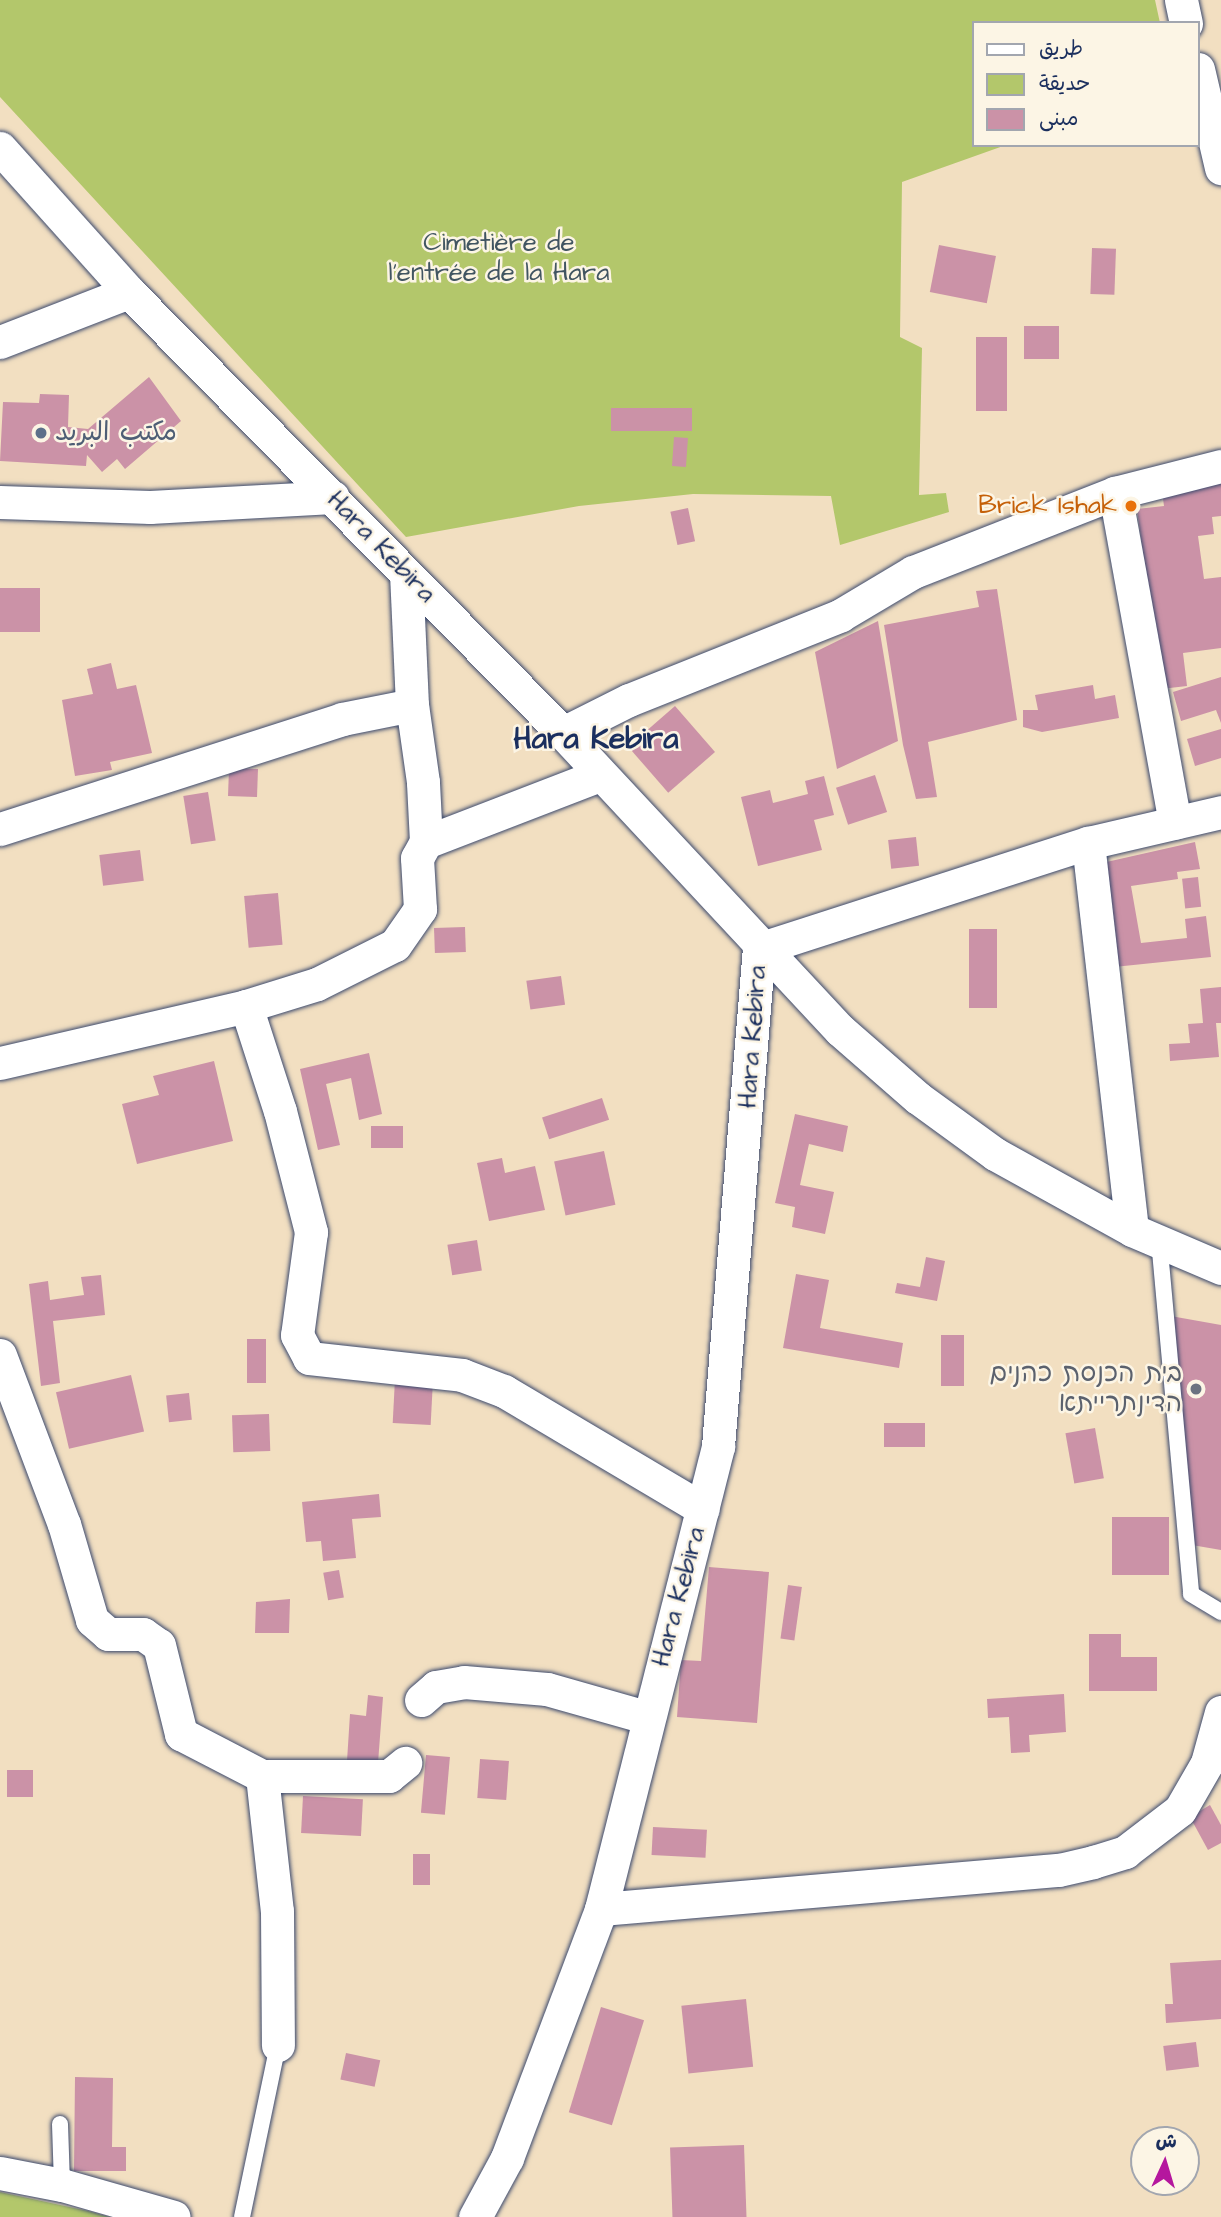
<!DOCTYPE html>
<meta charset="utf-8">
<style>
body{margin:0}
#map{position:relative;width:1221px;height:2217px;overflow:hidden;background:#f2dfc1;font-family:"Architects Daughter","Playpen Sans Arabic","Playpen Sans Hebrew",sans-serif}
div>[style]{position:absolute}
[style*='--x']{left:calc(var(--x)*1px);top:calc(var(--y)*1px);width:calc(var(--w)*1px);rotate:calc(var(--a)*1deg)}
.green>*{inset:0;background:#b3c76b}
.building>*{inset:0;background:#cb92a7;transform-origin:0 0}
.roads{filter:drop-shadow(0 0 2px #3b496d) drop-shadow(0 0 2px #3b496d)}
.lane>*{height:16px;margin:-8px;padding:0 8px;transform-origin:8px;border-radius:8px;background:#fff}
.street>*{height:33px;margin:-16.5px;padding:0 16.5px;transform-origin:16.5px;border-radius:16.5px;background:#fff}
.dots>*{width:19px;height:19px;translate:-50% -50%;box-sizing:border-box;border:4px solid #fcf5e5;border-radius:50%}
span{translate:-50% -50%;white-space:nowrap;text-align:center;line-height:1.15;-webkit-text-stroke:5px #fcf5e5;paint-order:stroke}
.park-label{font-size:26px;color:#415561}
.service-label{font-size:26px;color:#4e5e75}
.left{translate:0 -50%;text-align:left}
.food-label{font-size:26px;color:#c56008}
.right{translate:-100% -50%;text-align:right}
.street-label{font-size:26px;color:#1b2f5e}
.worship-label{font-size:26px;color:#5b616d}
.quarter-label{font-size:30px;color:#1b2f5e;font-weight:700}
.legend{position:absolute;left:972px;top:21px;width:228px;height:126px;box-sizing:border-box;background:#fcf5e5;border:2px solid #a2a6af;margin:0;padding:9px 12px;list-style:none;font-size:21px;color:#1b2f5e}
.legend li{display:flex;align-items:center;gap:14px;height:35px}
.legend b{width:35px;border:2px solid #a2a6af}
.north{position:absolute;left:1130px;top:2126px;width:70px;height:70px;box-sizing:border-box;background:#fcf5e5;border:2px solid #a2a6af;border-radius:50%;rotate:4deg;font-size:19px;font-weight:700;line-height:28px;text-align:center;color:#1b2f5e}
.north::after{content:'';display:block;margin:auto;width:24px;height:32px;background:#b5179e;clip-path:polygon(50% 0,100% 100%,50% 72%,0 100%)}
</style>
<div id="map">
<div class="green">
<i style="clip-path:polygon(0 0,1155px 0,1160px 23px,974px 23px,974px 145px,1006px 145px,902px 182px,900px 337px,922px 348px,919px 495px,946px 493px,949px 512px,840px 545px,831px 496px,693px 494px,579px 506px,406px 537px,0 97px)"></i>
<i style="clip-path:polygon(0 2192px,88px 2211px,110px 2217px,0 2217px)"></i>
</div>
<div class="building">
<i style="left:939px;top:245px;width:58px;height:48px;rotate:11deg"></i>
<i style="left:1092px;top:248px;width:24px;height:46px;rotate:2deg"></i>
<i style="left:1024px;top:326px;width:35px;height:33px"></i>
<i style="left:976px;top:337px;width:31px;height:74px"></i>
<i style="clip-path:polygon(149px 377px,181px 421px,125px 469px,117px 459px,102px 472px,87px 455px,86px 466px,0 461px,3px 402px,39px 403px,40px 394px,69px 395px,68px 427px,88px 429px)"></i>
<i style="left:692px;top:408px;width:23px;height:81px;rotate:90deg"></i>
<i style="left:674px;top:437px;width:14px;height:29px;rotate:4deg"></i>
<i style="clip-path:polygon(1221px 477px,1221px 516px,1212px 517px,1214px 534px,1198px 536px,1204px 579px,1221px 577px,1221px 648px,1183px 653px,1187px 686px,1161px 689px,1137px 509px,1164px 506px,1161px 484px)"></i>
<i style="left:688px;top:508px;width:34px;height:18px;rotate:78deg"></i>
<i style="left:0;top:588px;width:40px;height:44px"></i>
<i style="clip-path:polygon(997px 589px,1017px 720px,928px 742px,937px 797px,916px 799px,903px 745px,884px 625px,979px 607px,976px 591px)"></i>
<i style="clip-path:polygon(878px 621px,898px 741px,837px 769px,815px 652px)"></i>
<i style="clip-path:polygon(111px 663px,117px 689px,136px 685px,152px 753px,110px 762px,112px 770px,75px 776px,62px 700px,93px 694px,87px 669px)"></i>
<i style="clip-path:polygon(1221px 677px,1221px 723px,1216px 710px,1181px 721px,1173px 692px)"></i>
<i style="clip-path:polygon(1093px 685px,1095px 699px,1115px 695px,1119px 718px,1042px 732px,1023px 727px,1023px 710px,1038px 710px,1035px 695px)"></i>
<i style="left:675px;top:706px;width:61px;height:62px;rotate:49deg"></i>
<i style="clip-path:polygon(1221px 729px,1221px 758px,1195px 766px,1187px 739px)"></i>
<i style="left:229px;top:768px;width:29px;height:28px;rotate:2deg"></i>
<i style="left:875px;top:775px;width:39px;height:41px;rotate:72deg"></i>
<i style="clip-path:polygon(824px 776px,834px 815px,814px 820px,822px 850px,758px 866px,741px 797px,770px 790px,773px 803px,808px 794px,805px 781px)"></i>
<i style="left:208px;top:792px;width:49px;height:25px;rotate:81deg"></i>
<i style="left:916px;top:837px;width:29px;height:28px;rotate:84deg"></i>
<i style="clip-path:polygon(1195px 842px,1200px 869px,1177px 872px,1178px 879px,1131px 886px,1141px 943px,1187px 938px,1185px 919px,1206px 916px,1211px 957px,1114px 967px,1102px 863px)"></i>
<i style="left:140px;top:850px;width:31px;height:41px;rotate:83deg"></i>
<i style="left:1198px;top:877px;width:30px;height:16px;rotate:84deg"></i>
<i style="left:278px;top:893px;width:52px;height:34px;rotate:85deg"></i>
<i style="left:465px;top:927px;width:25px;height:31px;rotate:88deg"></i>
<i style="left:969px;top:929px;width:28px;height:79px"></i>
<i style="left:561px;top:976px;width:29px;height:35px;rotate:82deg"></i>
<i style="clip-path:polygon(1221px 987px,1221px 1023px,1216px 1023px,1219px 1057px,1170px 1061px,1169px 1044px,1190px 1043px,1188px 1024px,1203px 1023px,1200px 989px)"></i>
<i style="clip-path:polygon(369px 1053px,382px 1114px,359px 1120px,351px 1078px,326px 1084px,340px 1145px,318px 1150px,300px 1069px)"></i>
<i style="clip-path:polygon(214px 1061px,233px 1141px,137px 1164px,122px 1104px,159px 1095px,153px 1076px)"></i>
<i style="left:602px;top:1098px;width:23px;height:63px;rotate:72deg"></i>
<i style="clip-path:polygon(795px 1114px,848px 1126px,843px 1152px,809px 1144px,800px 1185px,834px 1192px,825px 1234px,792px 1227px,795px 1207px,775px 1203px)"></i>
<i style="left:371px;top:1126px;width:32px;height:22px"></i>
<i style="left:604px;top:1151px;width:55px;height:51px;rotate:78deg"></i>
<i style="clip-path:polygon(502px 1158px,505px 1173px,535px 1166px,545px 1210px,489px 1221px,477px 1163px)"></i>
<i style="left:477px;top:1240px;width:31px;height:30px;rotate:81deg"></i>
<i style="clip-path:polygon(926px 1257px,945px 1261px,937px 1301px,895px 1293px,897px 1283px,920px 1287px)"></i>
<i style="clip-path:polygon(796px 1274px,829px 1280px,820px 1328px,903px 1343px,899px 1368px,783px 1348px)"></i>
<i style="clip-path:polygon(101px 1275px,105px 1315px,53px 1321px,60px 1383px,41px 1386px,29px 1284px,48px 1281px,50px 1300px,84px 1295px,81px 1277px)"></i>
<i style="clip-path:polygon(1165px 1315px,1221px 1325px,1221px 1550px,1186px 1544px)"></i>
<i style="left:941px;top:1335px;width:23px;height:51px"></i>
<i style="left:247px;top:1339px;width:19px;height:44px"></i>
<i style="left:131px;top:1375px;width:58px;height:77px;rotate:77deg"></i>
<i style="left:395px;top:1379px;width:38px;height:44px;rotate:3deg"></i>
<i style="left:189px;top:1393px;width:27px;height:23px;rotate:84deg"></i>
<i style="left:269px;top:1414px;width:37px;height:37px;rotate:88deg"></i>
<i style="left:884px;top:1423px;width:41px;height:24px"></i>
<i style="left:1095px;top:1428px;width:51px;height:30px;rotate:80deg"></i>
<i style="clip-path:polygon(379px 1494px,381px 1517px,352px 1519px,356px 1558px,323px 1561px,321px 1541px,306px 1542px,302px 1502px)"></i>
<i style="left:1112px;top:1517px;width:57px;height:58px"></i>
<i style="clip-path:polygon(709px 1567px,769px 1572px,757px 1723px,677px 1717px,681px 1660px,701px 1661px)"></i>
<i style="left:339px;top:1570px;width:28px;height:16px;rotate:80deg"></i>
<i style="left:788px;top:1585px;width:14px;height:54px;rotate:8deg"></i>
<i style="clip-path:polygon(290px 1599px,289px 1633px,255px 1633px,256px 1602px)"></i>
<i style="clip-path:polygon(1089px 1634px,1121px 1634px,1121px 1657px,1157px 1657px,1157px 1691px,1089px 1691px)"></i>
<i style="clip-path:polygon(1064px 1694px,1066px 1732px,1029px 1735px,1030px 1752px,1011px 1753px,1009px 1717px,988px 1718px,987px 1699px)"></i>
<i style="clip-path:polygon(368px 1695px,383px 1697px,378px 1763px,347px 1761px,350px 1714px,366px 1716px)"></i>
<i style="left:426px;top:1755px;width:24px;height:58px;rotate:5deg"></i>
<i style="left:480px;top:1759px;width:29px;height:39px;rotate:4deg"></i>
<i style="left:7px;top:1770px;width:26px;height:27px"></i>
<i style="left:303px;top:1796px;width:60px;height:37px;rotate:3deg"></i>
<i style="clip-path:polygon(1210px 1805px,1221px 1825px,1221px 1843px,1208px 1850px,1190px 1817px)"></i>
<i style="left:653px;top:1827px;width:54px;height:28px;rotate:3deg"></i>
<i style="left:413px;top:1854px;width:17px;height:31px"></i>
<i style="clip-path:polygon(1221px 1960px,1221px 2019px,1166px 2023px,1165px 2004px,1173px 2004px,1170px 1963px)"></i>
<i style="left:746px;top:1999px;width:68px;height:65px;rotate:84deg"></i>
<i style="left:601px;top:2007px;width:45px;height:110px;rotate:17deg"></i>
<i style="left:1196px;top:2042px;width:25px;height:33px;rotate:83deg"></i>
<i style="left:346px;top:2053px;width:35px;height:27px;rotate:12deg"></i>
<i style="clip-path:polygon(75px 2077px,113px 2078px,112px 2147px,126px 2147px,126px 2171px,74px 2171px)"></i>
<i style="left:744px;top:2145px;width:72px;height:74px;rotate:88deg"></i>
</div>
<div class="roads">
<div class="lane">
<i style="--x:1159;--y:1240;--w:355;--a:84.8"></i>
<i style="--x:1191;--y:1594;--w:35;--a:31"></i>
<i style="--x:60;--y:2124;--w:61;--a:88.1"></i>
<i style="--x:242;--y:2217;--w:176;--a:-78.2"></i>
</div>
<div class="street">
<i style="--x:1181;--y:0;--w:24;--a:78"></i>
<i style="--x:1198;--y:69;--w:102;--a:76.9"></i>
<i style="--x:0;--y:148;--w:193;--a:48.1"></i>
<i style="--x:129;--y:292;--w:619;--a:45.46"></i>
<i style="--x:563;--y:733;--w:406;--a:47"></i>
<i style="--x:840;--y:1030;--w:103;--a:41.1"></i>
<i style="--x:918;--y:1098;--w:95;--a:36"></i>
<i style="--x:995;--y:1154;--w:157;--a:29"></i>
<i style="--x:1132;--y:1230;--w:97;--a:23.1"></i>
<i style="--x:0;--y:342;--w:138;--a:-21.2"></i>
<i style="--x:1115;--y:493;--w:335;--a:79.7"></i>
<i style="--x:0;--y:502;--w:150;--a:1.9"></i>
<i style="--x:150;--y:507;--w:183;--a:-3.1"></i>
<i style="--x:563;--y:733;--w:74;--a:-26.6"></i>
<i style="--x:629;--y:700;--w:228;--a:-21.8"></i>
<i style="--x:841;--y:615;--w:84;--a:-30.8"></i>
<i style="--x:913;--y:572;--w:217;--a:-21.4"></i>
<i style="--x:1115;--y:493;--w:109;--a:-14.3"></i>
<i style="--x:0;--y:829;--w:359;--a:-17.8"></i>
<i style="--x:342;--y:719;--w:71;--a:-11.3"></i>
<i style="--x:426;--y:842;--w:186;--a:-21.1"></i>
<i style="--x:1088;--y:843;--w:389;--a:83.5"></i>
<i style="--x:246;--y:1006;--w:110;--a:72.1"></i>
<i style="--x:280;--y:1111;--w:125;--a:75.6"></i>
<i style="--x:311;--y:1232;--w:104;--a:97.7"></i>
<i style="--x:297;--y:1335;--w:26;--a:62"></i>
<i style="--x:309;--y:1358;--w:154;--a:6.3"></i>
<i style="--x:462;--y:1375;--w:45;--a:20.9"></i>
<i style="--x:504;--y:1391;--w:231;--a:30.7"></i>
<i style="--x:0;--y:1063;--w:253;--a:-13"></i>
<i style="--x:246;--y:1006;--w:74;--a:-17.2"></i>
<i style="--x:317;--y:984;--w:87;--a:-26.6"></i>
<i style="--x:395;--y:945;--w:44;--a:-55.2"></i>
<i style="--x:420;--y:909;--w:51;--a:-93.4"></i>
<i style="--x:417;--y:858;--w:18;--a:-61"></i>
<i style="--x:426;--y:842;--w:60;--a:-92.9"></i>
<i style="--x:423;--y:782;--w:78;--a:-98.1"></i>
<i style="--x:412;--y:705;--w:130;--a:-92.6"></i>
<i style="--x:0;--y:1355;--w:181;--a:69.3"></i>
<i style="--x:64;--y:1524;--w:100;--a:73.7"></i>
<i style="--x:92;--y:1620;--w:21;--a:41"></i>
<i style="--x:108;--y:1634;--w:35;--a:0"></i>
<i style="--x:143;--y:1634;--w:19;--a:35"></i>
<i style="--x:159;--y:1645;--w:92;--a:76.1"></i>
<i style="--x:181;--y:1734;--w:91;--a:27.4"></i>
<i style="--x:262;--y:1776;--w:136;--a:83.7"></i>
<i style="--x:277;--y:1911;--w:134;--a:89.6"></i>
<i style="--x:421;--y:1700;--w:20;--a:-41"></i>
<i style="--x:436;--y:1687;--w:28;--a:-10"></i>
<i style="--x:464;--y:1682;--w:83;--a:4.8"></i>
<i style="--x:547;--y:1689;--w:103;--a:15.8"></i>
<i style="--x:262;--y:1776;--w:127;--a:0"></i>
<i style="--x:389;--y:1776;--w:21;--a:-39"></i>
<i style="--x:601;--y:1909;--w:460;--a:-4.9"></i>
<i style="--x:1059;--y:1870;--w:35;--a:-13"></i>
<i style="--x:1093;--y:1862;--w:34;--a:-17"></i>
<i style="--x:1125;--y:1852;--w:69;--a:-37.4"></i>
<i style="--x:1180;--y:1810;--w:54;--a:-60.1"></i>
<i style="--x:1207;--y:1763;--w:53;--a:-74.6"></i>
<i style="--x:0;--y:2173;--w:63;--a:11"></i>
<i style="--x:62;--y:2185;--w:116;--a:15.9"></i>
<i style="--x:475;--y:2217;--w:67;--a:-61.5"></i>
<i style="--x:507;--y:2158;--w:266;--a:-69.3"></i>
<i style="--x:601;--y:1909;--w:478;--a:-75.8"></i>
<i style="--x:718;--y:1446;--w:499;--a:-85.3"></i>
<i style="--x:759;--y:949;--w:346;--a:-17.9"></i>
<i style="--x:1088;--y:843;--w:137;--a:-13.1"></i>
</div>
</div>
<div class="dots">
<i style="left:41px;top:433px;background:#5c6f8a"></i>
<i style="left:1131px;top:506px;background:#e8710a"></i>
<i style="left:1196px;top:1389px;background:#6b7280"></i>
</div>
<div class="park-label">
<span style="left:499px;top:258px">Cimetière de<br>l'entrée de la Hara</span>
</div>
<div class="service-label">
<span class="left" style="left:55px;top:433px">مكتب البريد</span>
</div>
<div class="food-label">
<span class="right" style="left:1117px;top:506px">Brick Ishak</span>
</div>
<div class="street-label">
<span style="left:381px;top:547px;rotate:46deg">Hara Kebira</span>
<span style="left:753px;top:1037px;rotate:-86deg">Hara Kebira</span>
<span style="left:679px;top:1597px;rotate:-75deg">Hara Kebira</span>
</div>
<div class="worship-label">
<span class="right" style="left:1182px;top:1389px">בית הכנסת כהנים<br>הדינתרייתא</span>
</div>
<div class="quarter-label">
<span style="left:596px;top:739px">Hara Kebira</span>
</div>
<ul class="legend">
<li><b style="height:9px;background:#fff"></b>طريق</li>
<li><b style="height:19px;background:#b3c76b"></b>حديقة</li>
<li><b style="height:19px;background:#cb92a7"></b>مبنى</li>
</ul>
<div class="north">ش</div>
</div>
